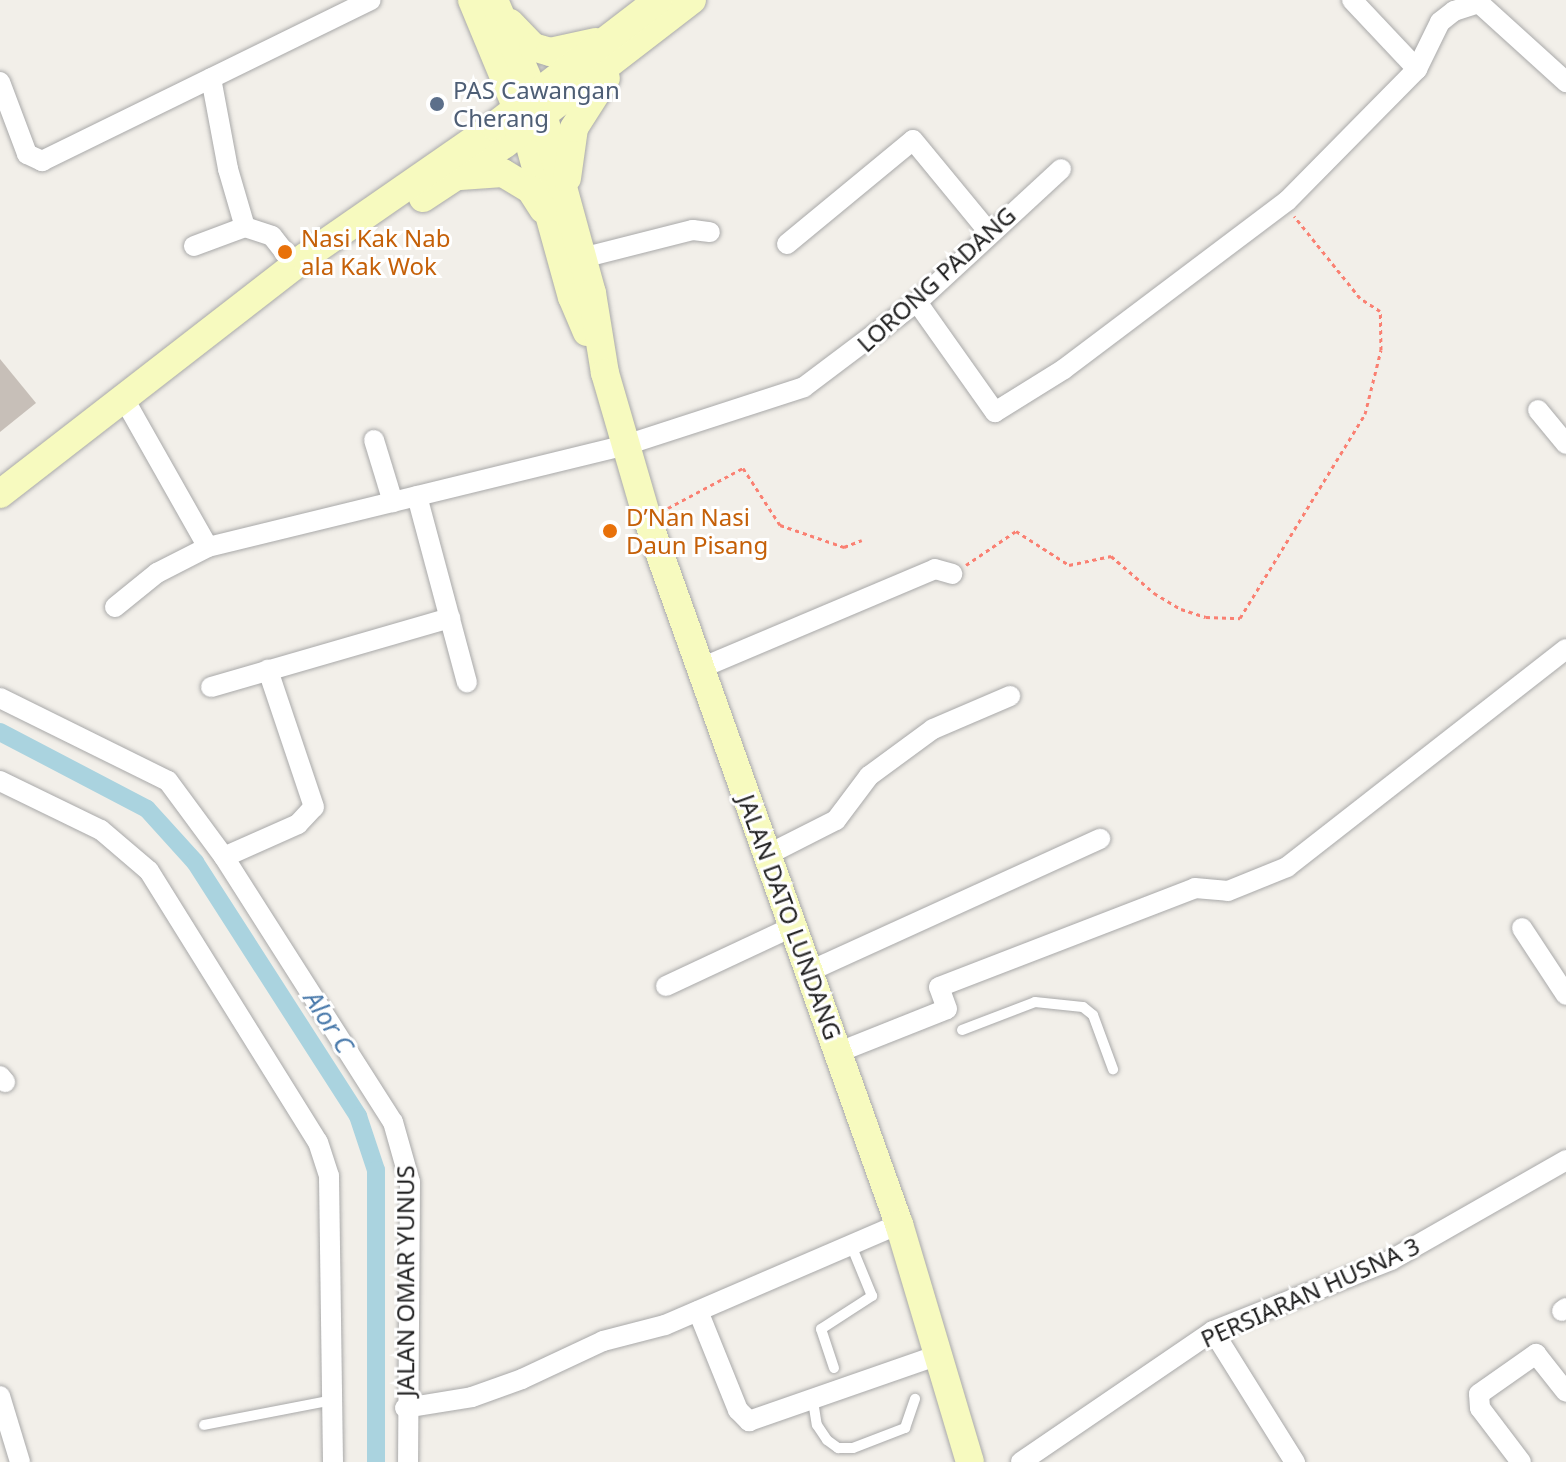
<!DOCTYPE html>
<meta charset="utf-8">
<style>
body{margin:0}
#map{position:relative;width:1566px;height:1462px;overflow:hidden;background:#f2efe9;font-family:"Noto Sans",sans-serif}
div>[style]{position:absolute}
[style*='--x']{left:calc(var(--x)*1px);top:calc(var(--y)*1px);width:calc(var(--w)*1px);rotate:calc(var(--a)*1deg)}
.canal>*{height:18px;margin:-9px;padding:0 9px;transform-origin:9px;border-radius:9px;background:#aad3df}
.building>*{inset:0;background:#c7bfb8}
.path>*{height:3px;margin-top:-1.5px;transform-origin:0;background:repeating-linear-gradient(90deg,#fa8072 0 4px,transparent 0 8px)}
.roads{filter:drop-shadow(0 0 2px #a9a9a9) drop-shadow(0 0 2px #a9a9a9)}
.lane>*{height:10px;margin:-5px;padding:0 5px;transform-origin:5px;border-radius:5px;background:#fff}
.street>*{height:20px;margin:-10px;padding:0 10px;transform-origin:10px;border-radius:10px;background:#fff}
.secondary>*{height:28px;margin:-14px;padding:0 14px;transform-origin:14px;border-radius:14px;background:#f7fabf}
.dots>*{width:22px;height:22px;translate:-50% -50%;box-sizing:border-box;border:4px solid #fff;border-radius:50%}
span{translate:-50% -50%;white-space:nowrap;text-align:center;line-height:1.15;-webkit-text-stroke:6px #fff;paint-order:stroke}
.service-label{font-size:24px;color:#4e5e75}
.left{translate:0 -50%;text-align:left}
.food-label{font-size:24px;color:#c56008}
.street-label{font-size:24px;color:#222}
.water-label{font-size:26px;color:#4a7aab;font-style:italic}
</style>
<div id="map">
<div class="canal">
<i style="--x:0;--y:732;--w:166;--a:27.6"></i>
<i style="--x:147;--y:809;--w:72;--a:47.8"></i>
<i style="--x:195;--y:862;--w:302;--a:57.3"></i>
<i style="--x:358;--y:1116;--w:57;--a:71.6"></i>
<i style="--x:376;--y:1170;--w:292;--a:90"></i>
</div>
<div class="building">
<i style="clip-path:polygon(0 359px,36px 403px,0 432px)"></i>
</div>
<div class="path">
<i style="--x:668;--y:508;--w:85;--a:-28.1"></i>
<i style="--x:743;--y:468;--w:68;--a:57"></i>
<i style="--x:780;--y:525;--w:68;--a:19"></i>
<i style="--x:844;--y:547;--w:19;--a:-21"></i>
<i style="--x:966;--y:565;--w:60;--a:-34.2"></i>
<i style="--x:1016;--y:531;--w:63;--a:32.7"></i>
<i style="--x:1069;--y:565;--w:43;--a:-12.1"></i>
<i style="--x:1111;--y:556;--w:57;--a:40.7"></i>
<i style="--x:1154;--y:593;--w:31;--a:31"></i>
<i style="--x:1181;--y:609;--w:26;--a:18"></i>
<i style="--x:1206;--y:617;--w:34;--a:2"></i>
<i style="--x:1240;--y:618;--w:239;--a:-58.5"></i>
<i style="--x:1365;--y:414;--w:66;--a:-76"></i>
<i style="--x:1381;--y:350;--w:39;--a:-91"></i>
<i style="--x:1380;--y:311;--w:24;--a:-147"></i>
<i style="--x:1360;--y:298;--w:105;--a:-128.8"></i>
</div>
<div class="roads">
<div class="lane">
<i style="--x:962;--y:1030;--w:78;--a:-21"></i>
<i style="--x:1035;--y:1002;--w:48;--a:5.9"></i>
<i style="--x:1083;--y:1007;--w:13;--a:39"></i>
<i style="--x:1093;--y:1015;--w:58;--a:69.7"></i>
<i style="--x:834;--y:1368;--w:41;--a:-108.4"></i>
<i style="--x:821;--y:1329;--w:61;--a:-32.9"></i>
<i style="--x:872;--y:1296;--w:55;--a:-112.4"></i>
<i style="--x:813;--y:1401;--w:24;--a:81"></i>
<i style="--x:817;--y:1425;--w:18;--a:56"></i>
<i style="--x:827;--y:1440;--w:14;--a:36"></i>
<i style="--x:838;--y:1448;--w:15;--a:0"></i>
<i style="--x:853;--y:1448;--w:56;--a:-21"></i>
<i style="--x:905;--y:1428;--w:31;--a:-71"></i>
<i style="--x:204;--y:1425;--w:131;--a:-11"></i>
</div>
<div class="street">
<i style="--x:1352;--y:0;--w:95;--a:46.7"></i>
<i style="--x:211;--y:78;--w:93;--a:79.4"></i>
<i style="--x:228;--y:169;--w:60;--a:73.7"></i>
<i style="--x:245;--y:227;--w:28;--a:18"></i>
<i style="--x:272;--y:236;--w:37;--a:52"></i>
<i style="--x:0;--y:82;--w:77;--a:69.4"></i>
<i style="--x:27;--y:154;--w:17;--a:25"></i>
<i style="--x:42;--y:161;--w:366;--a:-26.1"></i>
<i style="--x:787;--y:244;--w:163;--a:-39.5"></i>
<i style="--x:913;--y:140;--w:118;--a:50.5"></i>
<i style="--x:194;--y:246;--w:54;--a:-20.4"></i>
<i style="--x:582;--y:258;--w:114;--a:-14.2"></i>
<i style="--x:693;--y:230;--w:17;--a:7"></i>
<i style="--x:917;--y:302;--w:135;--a:54.7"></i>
<i style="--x:995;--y:412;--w:81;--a:-31.9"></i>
<i style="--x:1064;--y:369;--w:279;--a:-37"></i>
<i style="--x:1287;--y:201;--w:185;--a:-45.4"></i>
<i style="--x:1417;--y:69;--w:52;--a:-63.9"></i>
<i style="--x:1440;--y:22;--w:18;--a:-38"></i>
<i style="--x:1454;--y:11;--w:26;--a:-18"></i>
<i style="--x:1479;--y:3;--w:118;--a:42.2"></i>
<i style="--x:123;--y:397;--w:172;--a:60.5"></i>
<i style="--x:1538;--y:410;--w:44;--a:50.5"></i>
<i style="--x:374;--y:440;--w:65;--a:73"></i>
<i style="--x:417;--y:496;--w:193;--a:75"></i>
<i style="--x:115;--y:607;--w:54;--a:-39"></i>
<i style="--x:157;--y:573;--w:57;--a:-27"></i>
<i style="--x:208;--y:547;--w:430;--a:-13.7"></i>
<i style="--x:626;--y:445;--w:187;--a:-18"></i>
<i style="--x:804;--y:387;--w:141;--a:-37"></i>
<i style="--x:917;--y:302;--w:196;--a:-42.7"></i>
<i style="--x:701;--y:668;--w:254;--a:-22.9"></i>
<i style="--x:935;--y:569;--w:18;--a:16"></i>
<i style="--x:211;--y:687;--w:249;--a:-16.1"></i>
<i style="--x:0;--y:698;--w:187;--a:26.3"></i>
<i style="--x:168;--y:781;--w:94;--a:53.6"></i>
<i style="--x:224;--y:857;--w:314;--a:57.5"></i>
<i style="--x:393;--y:1122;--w:62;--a:74.2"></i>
<i style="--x:410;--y:1182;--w:280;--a:90.4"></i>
<i style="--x:0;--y:781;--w:112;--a:25.9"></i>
<i style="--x:101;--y:830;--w:63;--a:40.5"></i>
<i style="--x:149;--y:871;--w:319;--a:58.1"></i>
<i style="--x:318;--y:1142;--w:36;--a:72"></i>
<i style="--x:329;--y:1176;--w:286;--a:89.2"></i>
<i style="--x:769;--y:854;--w:75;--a:-26.9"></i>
<i style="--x:836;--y:820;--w:55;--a:-53.1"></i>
<i style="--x:869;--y:776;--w:79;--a:-36.3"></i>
<i style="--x:933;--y:729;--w:84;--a:-23.2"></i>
<i style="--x:224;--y:857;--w:81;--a:-24"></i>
<i style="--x:298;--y:824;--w:23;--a:-47"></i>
<i style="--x:314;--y:807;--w:145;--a:-108.6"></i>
<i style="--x:1522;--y:928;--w:80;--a:56.7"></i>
<i style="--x:810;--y:971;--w:319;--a:-24.5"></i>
<i style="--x:666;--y:986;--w:141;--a:-25.1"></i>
<i style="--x:839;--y:1052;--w:116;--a:-21.7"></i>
<i style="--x:947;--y:1009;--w:23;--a:-110"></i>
<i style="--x:939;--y:987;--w:274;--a:-21.1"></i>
<i style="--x:1195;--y:888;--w:33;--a:5"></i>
<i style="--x:1228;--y:891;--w:64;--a:-22.1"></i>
<i style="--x:1287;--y:867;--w:354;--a:-38"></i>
<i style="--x:0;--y:1076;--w:8;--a:50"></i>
<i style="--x:698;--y:1311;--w:107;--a:68"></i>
<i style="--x:738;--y:1410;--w:16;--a:45"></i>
<i style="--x:749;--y:1421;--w:200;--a:-19.2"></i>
<i style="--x:1562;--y:1311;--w:5;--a:-37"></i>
<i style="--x:1213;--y:1331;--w:155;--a:58"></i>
<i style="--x:0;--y:1396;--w:69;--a:73.1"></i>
<i style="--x:405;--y:1408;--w:68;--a:-9.3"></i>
<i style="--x:472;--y:1397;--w:53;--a:-19.8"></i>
<i style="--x:522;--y:1379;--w:89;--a:-25.1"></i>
<i style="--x:603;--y:1341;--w:64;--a:-14.5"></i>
<i style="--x:665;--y:1325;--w:255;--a:-23.3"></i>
<i style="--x:1021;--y:1462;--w:232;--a:-34.3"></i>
<i style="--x:1213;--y:1331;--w:192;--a:-21.7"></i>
<i style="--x:1391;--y:1260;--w:202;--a:-29.7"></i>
<i style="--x:1521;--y:1462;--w:68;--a:-127.2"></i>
<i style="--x:1480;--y:1408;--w:14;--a:-94"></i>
<i style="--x:1479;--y:1394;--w:70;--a:-35.1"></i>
<i style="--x:1536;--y:1354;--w:48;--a:51.7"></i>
</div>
<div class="secondary">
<i style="--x:472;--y:0;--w:139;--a:67.5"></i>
<i style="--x:525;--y:128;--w:175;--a:74.5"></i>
<i style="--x:572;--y:297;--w:38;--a:67"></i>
<i style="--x:494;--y:0;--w:124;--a:66.7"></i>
<i style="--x:543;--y:114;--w:186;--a:74.7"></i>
<i style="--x:592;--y:293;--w:81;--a:80.8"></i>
<i style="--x:605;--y:373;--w:151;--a:73.8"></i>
<i style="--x:647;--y:518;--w:750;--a:70.36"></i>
<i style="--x:899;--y:1224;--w:248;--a:73.4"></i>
<i style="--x:510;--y:23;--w:33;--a:46"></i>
<i style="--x:533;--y:47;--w:18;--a:16"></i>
<i style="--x:550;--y:52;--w:47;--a:-12.3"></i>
<i style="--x:460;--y:176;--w:43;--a:-4"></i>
<i style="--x:503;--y:173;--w:31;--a:31"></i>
<i style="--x:530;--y:189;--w:24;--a:57"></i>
<i style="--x:567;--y:178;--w:50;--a:-82"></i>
<i style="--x:574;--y:128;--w:59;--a:-57.4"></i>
<i style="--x:423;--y:198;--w:98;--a:-33.4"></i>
<i style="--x:505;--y:144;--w:236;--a:-37.6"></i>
<i style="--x:0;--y:494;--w:386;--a:-37.8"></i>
<i style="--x:305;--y:257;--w:230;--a:-34.7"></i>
<i style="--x:494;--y:126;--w:207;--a:-37.5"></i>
</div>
</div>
<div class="dots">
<i style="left:437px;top:104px;background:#5c6f8a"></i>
<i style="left:285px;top:252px;background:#e8710a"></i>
<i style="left:610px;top:531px;background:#e8710a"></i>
</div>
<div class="service-label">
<span class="left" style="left:453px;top:104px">PAS Cawangan<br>Cherang</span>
</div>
<div class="food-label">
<span class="left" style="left:301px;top:252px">Nasi Kak Nab<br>ala Kak Wok</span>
<span class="left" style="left:626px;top:531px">D’Nan Nasi<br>Daun Pisang</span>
</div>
<div class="street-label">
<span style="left:936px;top:279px;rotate:-42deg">LORONG PADANG</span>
<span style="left:790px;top:917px;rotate:70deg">JALAN DATO LUNDANG</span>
<span style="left:405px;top:1281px;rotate:-90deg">JALAN OMAR YUNUS</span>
<span style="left:1310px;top:1292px;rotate:-24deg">PERSIARAN HUSNA 3</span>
</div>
<div class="water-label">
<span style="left:329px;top:1022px;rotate:57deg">Alor C</span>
</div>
</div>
